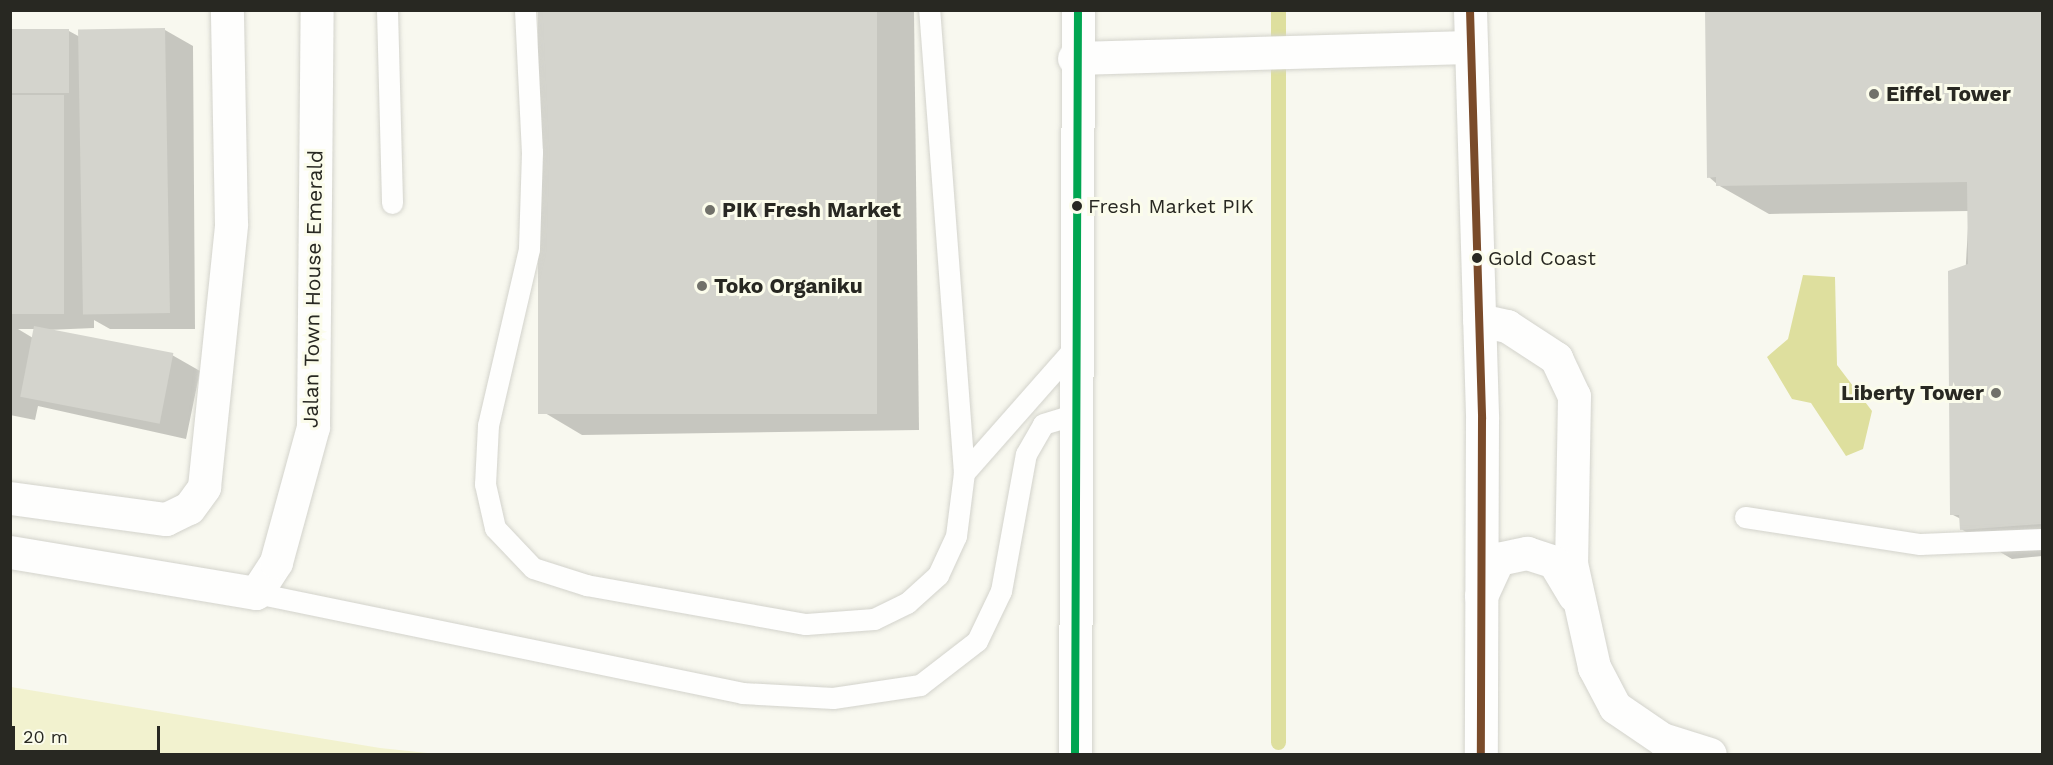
<!DOCTYPE html>
<style>
body{margin:0}
#map{position:relative;width:2053px;height:765px;overflow:hidden;background:#f8f8ef;font-family:"Work Sans",sans-serif}
div>[style]{position:absolute}
[style*='--x']{left:calc(var(--x)*1px);top:calc(var(--y)*1px);width:calc(var(--w)*1px);rotate:calc(var(--a)*1deg)}
.green>*{inset:0;background:#f2f2cf}
.water>*{inset:0;background:#dedf9e}
.shadow>*{inset:0;background:#0003}
.stream>*{height:15px;margin:-7.5px;padding:0 7.5px;transform-origin:7.5px;border-radius:7.5px;background:#dedf9e}
.building>*{inset:0;background:#d4d4cd;transform-origin:0 0}
.roads{filter:drop-shadow(0 0 2px #d3d3cc) drop-shadow(0 0 2px #d3d3cc)}
.lane>*{height:21px;margin:-10.5px;padding:0 10.5px;transform-origin:10.5px;border-radius:10.5px;background:#fefefd}
.street>*{height:33px;margin:-16.5px;padding:0 16.5px;transform-origin:16.5px;border-radius:16.5px;background:#fefefd}
.secondary>*{height:33px;margin:-16.5px;padding:0 16.5px;transform-origin:16.5px;border-radius:16.5px;background:#fefefd}
.bus-1>*{height:8px;margin:-4px;padding:0 4px;transform-origin:4px;border-radius:4px;background:#7a4b2a}
.bus-2>*{height:8px;margin:-4px;padding:0 4px;transform-origin:4px;border-radius:4px;background:#00a651}
.dots>*{width:16px;height:16px;translate:-50% -50%;box-sizing:border-box;border:3px solid #fbfceb;border-radius:50%}
span{translate:-50% -50%;white-space:nowrap;text-align:center;line-height:1.15;-webkit-text-stroke:6px #fbfceb;paint-order:stroke}
.bus-label{font-size:20px;color:#282822}
.left{translate:0 -50%;text-align:left}
.poi-label{font-size:21px;color:#282822;font-weight:700}
.right{translate:-100% -50%;text-align:right}
.street-label{font-size:21px;color:#282822}
.frame{position:absolute;inset:0;border:12px solid #282822;pointer-events:none}
.scale{position:absolute;left:12px;top:726px;width:148px;height:27px;box-sizing:border-box;border:3px solid #282822;border-top:0;padding-left:8px;font-size:18px;line-height:21px;white-space:nowrap;color:#282822;-webkit-text-stroke:4px #fbfceb;paint-order:stroke}
</style>
<div id="map">
<div class="green">
<i style="clip-path:polygon(11px 687px,380px 748px,437px 754px,11px 754px)"></i>
</div>
<div class="water">
<i style="clip-path:polygon(1803px 275px,1835px 277px,1837px 365px,1872px 411px,1863px 449px,1846px 456px,1811px 403px,1792px 399px,1767px 357px,1788px 339px)"></i>
</div>
<div class="shadow">
<i style="clip-path:polygon(539px 10px,914px 10px,919px 430px,582px 435px,545px 413px)"></i>
<i style="clip-path:polygon(1706px 10px,2042px 10px,2042px 556px,2012px 559px,1961px 529px,1961px 519px,1951px 514px,1969px 211px,1769px 214px,1718px 185px,1709px 177px)"></i>
<i style="clip-path:polygon(evenodd,165px 30px,193px 46px,195px 329px,110px 329px,94px 320px,94px 328px,47px 330px,172px 355px,200px 371px,186px 439px,38px 406px,35px 420px,10px 415px,10px 31px,69px 31px,80px 37px,165px 30px,18px 329px,35px 329px,33px 338px,18px 329px)"></i>
</div>
<div class="stream">
<i style="--x:1278;--y:742;--w:732;--a:-90"></i>
</div>
<div class="building">
<i style="left:538px;top:10px;width:339px;height:404px"></i>
<i style="clip-path:polygon(1705px 10px,2042px 10px,2042px 524px,1960px 530px,1959px 515px,1950px 515px,1948px 271px,1968px 264px,1967px 182px,1716px 186px,1716px 177px,1707px 178px)"></i>
<i style="left:165px;top:28px;width:285px;height:87px;rotate:89deg"></i>
<i style="left:69px;top:29px;width:64px;height:59px;rotate:90deg"></i>
<i style="left:10px;top:95px;width:54px;height:219px"></i>
<i style="left:34px;top:326px;width:142px;height:72px;rotate:11deg"></i>
</div>
<div class="roads">
<div class="lane">
<i style="--x:387;--y:10;--w:193;--a:88.5"></i>
<i style="--x:525;--y:10;--w:142;--a:87.2"></i>
<i style="--x:532;--y:152;--w:97;--a:91.8"></i>
<i style="--x:529;--y:249;--w:181;--a:103.1"></i>
<i style="--x:488;--y:425;--w:59;--a:92.9"></i>
<i style="--x:485;--y:484;--w:45;--a:77.2"></i>
<i style="--x:495;--y:528;--w:55;--a:46.5"></i>
<i style="--x:533;--y:568;--w:56;--a:17.8"></i>
<i style="--x:586;--y:585;--w:223;--a:10.1"></i>
<i style="--x:806;--y:624;--w:68;--a:-4.2"></i>
<i style="--x:874;--y:619;--w:37;--a:-26"></i>
<i style="--x:907;--y:603;--w:42;--a:-42.1"></i>
<i style="--x:938;--y:575;--w:43;--a:-65.2"></i>
<i style="--x:956;--y:536;--w:64;--a:-82.8"></i>
<i style="--x:964;--y:473;--w:464;--a:-94.3"></i>
<i style="--x:964;--y:473;--w:171;--a:-48.6"></i>
<i style="--x:1745;--y:517;--w:177;--a:8.8"></i>
<i style="--x:1920;--y:544;--w:122;--a:-2.3"></i>
<i style="--x:256;--y:593;--w:496;--a:11.6"></i>
<i style="--x:742;--y:693;--w:91;--a:3.1"></i>
<i style="--x:833;--y:698;--w:88;--a:-8.5"></i>
<i style="--x:920;--y:685;--w:72;--a:-37.7"></i>
<i style="--x:977;--y:641;--w:55;--a:-64.4"></i>
<i style="--x:1001;--y:591;--w:139;--a:-79.7"></i>
<i style="--x:1026;--y:454;--w:34;--a:-60"></i>
<i style="--x:1043;--y:424;--w:37;--a:-17"></i>
</div>
<div class="street">
<i style="--x:1479;--y:320;--w:29;--a:12"></i>
<i style="--x:1507;--y:326;--w:59;--a:33.1"></i>
<i style="--x:1556;--y:358;--w:42;--a:64.7"></i>
<i style="--x:1574;--y:396;--w:167;--a:91"></i>
<i style="--x:1571;--y:563;--w:107;--a:77.5"></i>
<i style="--x:1594;--y:667;--w:45;--a:62.3"></i>
<i style="--x:1615;--y:707;--w:57;--a:34.2"></i>
<i style="--x:1662;--y:739;--w:50;--a:17.4"></i>
<i style="--x:10;--y:498;--w:157;--a:7.7"></i>
<i style="--x:166;--y:519;--w:25;--a:-26"></i>
<i style="--x:189;--y:508;--w:26;--a:-54"></i>
<i style="--x:204;--y:487;--w:264;--a:-84.1"></i>
<i style="--x:231;--y:224;--w:214;--a:-91.1"></i>
<i style="--x:10;--y:552;--w:249;--a:9.5"></i>
<i style="--x:256;--y:593;--w:37;--a:-57"></i>
<i style="--x:276;--y:562;--w:140;--a:-74.7"></i>
<i style="--x:313;--y:427;--w:417;--a:-89.5"></i>
<i style="--x:1481;--y:596;--w:41;--a:-65.3"></i>
<i style="--x:1498;--y:559;--w:30;--a:-12"></i>
<i style="--x:1527;--y:553;--w:28;--a:18"></i>
<i style="--x:1554;--y:562;--w:39;--a:59"></i>
</div>
<div class="secondary">
<i style="--x:1470;--y:10;--w:409;--a:88.3"></i>
<i style="--x:1482;--y:419;--w:335;--a:90.2"></i>
<i style="--x:1074;--y:58;--w:396;--a:-1.6"></i>
<i style="--x:1075;--y:754;--w:744;--a:-89.77"></i>
</div>
</div>
<div class="bus-1">
<i style="--x:1470;--y:10;--w:409;--a:88.3"></i>
<i style="--x:1482;--y:419;--w:335;--a:90.2"></i>
</div>
<div class="bus-2">
<i style="--x:1075;--y:754;--w:744;--a:-89.77"></i>
</div>
<div class="dots">
<i style="left:1874px;top:94px;background:#71716a"></i>
<i style="left:1077px;top:206px;background:#282822"></i>
<i style="left:710px;top:210px;background:#71716a"></i>
<i style="left:1477px;top:258px;background:#282822"></i>
<i style="left:702px;top:286px;background:#71716a"></i>
<i style="left:1996px;top:393px;background:#71716a"></i>
</div>
<div class="bus-label">
<span class="left" style="left:1088px;top:206px">Fresh Market PIK</span>
<span class="left" style="left:1488px;top:258px">Gold Coast</span>
</div>
<div class="poi-label">
<span class="left" style="left:1886px;top:94px">Eiffel Tower</span>
<span class="left" style="left:722px;top:210px">PIK Fresh Market</span>
<span class="left" style="left:714px;top:286px">Toko Organiku</span>
<span class="right" style="left:1984px;top:393px">Liberty Tower</span>
</div>
<div class="street-label">
<span style="left:313px;top:289px;rotate:-89deg">Jalan Town House Emerald</span>
</div>
<div class="frame"></div>
<div class="scale">20 m</div>
</div>
